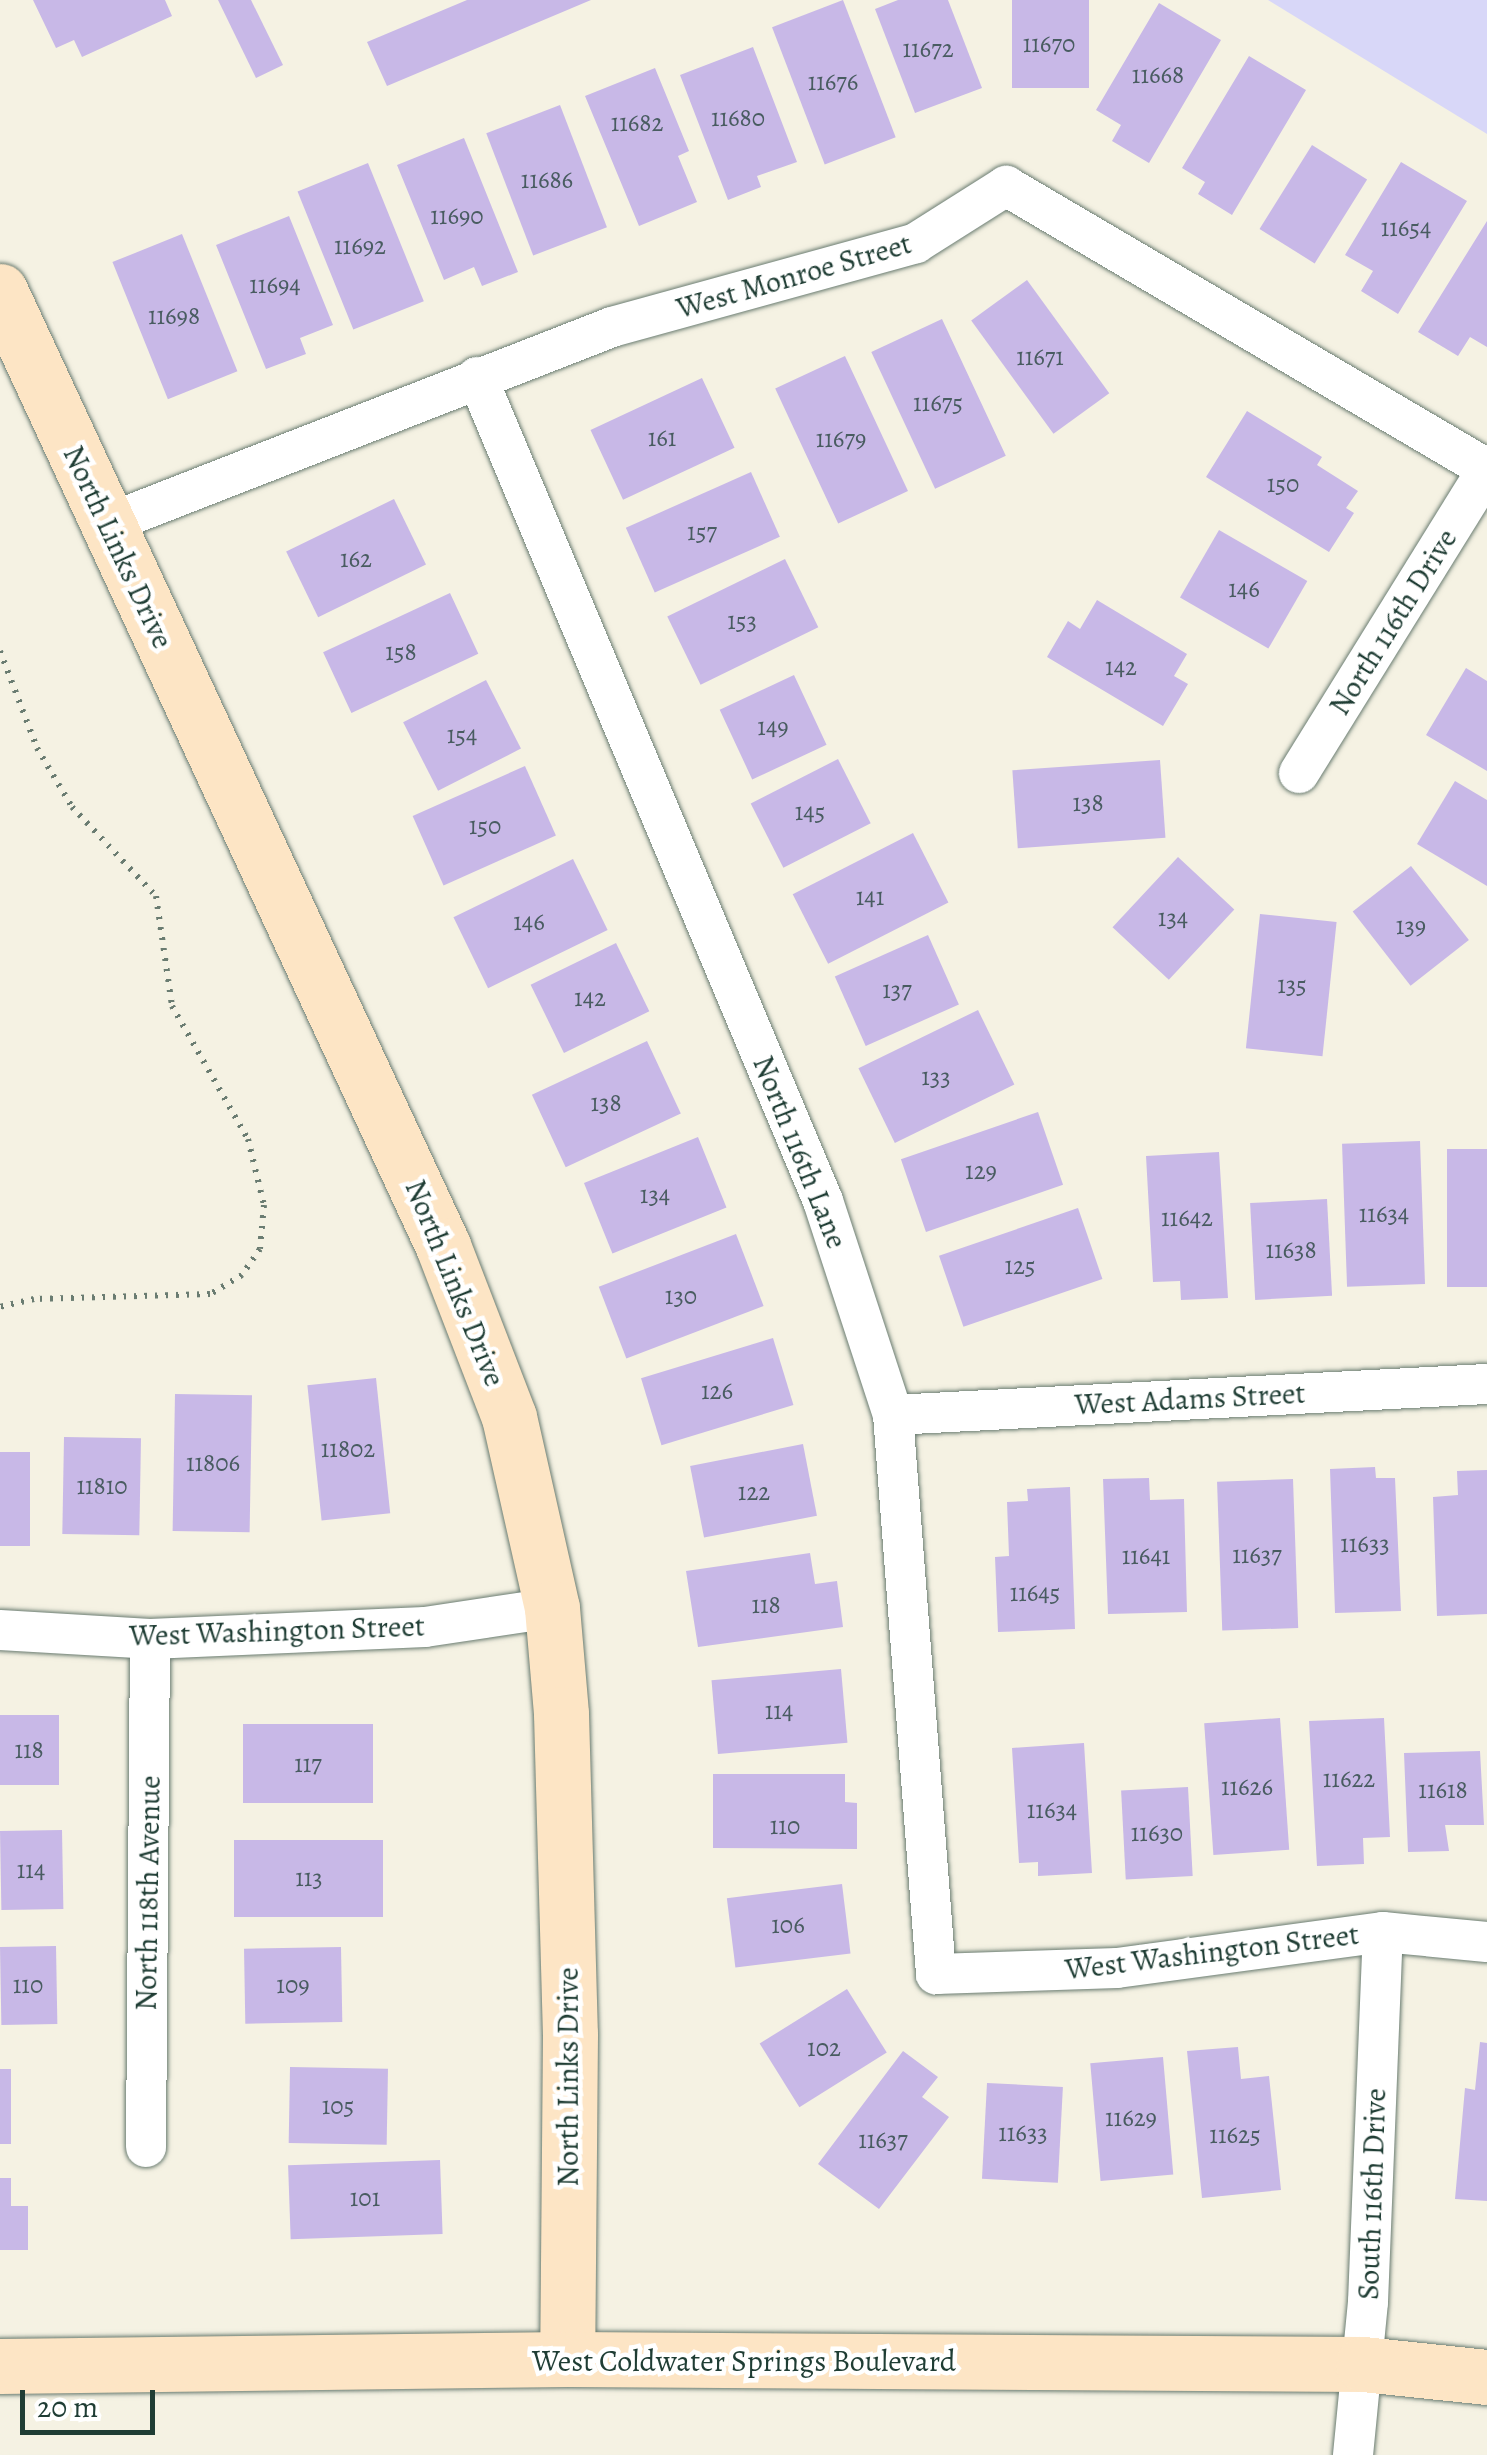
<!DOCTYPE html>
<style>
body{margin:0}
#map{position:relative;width:1487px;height:2455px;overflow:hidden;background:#f5f2e3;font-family:Alegreya,serif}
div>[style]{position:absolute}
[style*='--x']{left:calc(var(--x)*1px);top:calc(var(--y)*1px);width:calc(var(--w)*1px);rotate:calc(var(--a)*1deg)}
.built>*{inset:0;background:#d8d7f8}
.building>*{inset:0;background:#c8b8e7;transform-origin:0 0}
.path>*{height:6px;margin-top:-3px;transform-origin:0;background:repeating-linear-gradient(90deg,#6a7c71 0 2.5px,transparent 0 10.5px)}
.roads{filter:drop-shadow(0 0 2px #6a7c71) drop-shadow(0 0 2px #6a7c71)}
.street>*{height:40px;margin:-20px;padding:0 20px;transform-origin:20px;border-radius:20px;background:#fff}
.secondary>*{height:55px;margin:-27.5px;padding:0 27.5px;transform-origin:27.5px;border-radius:27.5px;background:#fde5c5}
span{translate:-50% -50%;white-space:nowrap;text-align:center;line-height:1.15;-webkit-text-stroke:9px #fff;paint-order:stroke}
.number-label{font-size:25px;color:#495c61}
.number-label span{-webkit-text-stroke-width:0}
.street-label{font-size:30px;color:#1f3d34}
.scale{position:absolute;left:20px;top:2390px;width:135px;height:45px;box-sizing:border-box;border:5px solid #1f3d34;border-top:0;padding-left:12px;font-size:30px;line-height:35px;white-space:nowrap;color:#1f3d34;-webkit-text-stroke:8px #fff;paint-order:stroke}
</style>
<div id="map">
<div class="built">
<i style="clip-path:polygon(1268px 0,1487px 0,1487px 134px)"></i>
</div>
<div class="building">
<i style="clip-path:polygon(33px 0,165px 0,172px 16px,82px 57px,74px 40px,56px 48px)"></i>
<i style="clip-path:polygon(218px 0,251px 0,283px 65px,256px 78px)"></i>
<i style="clip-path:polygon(467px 0,591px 0,387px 86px,367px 42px)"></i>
<i style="left:843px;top:0;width:147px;height:76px;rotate:69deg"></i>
<i style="clip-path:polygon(898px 0,948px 0,982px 88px,915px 113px,875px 9px)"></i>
<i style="left:1012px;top:0;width:77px;height:88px"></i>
<i style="clip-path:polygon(1159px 3px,1221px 40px,1149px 163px,1112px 141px,1121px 125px,1096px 110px)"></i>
<i style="clip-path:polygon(753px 47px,797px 162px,757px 176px,761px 187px,728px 200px,680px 75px)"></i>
<i style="clip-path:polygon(1249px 56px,1306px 90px,1232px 215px,1198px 194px,1205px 182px,1182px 168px)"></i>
<i style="clip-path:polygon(655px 68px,689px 151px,678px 156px,697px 202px,639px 226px,585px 96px)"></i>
<i style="left:560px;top:105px;width:131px;height:79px;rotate:69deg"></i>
<i style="clip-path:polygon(464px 138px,518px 272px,482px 286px,474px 267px,444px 280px,397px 165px)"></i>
<i style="left:1312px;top:145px;width:65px;height:99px;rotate:32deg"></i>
<i style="clip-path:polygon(1401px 162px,1467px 201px,1398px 314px,1361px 291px,1373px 271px,1345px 255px)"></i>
<i style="left:368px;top:163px;width:149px;height:76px;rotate:68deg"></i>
<i style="clip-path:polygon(289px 216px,333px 325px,300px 338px,306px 354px,266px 369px,216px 245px)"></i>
<i style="clip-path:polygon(1487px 221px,1487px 347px,1470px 337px,1458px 356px,1418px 332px)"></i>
<i style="left:182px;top:234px;width:148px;height:75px;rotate:68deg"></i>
<i style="left:1027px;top:280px;width:140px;height:69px;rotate:54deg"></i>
<i style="left:942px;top:319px;width:151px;height:78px;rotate:65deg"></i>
<i style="left:845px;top:356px;width:149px;height:77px;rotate:65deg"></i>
<i style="left:702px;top:378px;width:77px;height:123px;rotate:65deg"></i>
<i style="clip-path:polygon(1247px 411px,1322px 457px,1317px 465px,1358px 491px,1346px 508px,1354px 513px,1329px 552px,1206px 477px)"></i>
<i style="left:751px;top:472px;width:71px;height:137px;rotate:66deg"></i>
<i style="left:394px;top:499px;width:73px;height:120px;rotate:64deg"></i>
<i style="left:1219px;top:530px;width:102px;height:78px;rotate:30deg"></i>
<i style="left:785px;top:559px;width:76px;height:131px;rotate:64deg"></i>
<i style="left:450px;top:593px;width:67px;height:140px;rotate:65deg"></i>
<i style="clip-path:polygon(1097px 600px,1187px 654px,1174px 676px,1188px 684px,1163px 726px,1047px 657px,1068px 621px,1080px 629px)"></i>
<i style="clip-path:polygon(1466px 668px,1487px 681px,1487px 771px,1426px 735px)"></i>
<i style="left:794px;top:675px;width:77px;height:82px;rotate:65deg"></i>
<i style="left:486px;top:680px;width:77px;height:93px;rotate:63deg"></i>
<i style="left:838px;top:759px;width:72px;height:98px;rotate:63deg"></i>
<i style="left:1160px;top:760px;width:78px;height:148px;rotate:86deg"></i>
<i style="left:525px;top:766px;width:76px;height:123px;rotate:66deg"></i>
<i style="clip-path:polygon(1455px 781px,1487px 800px,1487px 886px,1417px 844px)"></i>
<i style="left:913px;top:833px;width:78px;height:135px;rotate:63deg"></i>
<i style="left:1178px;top:857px;width:77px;height:96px;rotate:43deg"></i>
<i style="left:573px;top:859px;width:79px;height:133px;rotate:64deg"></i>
<i style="left:1411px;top:866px;width:94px;height:74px;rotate:52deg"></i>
<i style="left:1260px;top:914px;width:77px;height:135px;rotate:6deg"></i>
<i style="left:928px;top:935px;width:76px;height:102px;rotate:66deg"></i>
<i style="left:616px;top:943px;width:76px;height:95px;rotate:64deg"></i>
<i style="left:978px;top:1010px;width:83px;height:133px;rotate:64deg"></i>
<i style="left:647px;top:1041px;width:80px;height:127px;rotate:65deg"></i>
<i style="left:1038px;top:1112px;width:77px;height:145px;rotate:71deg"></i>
<i style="left:698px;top:1137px;width:76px;height:123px;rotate:68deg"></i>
<i style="left:1420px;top:1141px;width:143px;height:78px;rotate:88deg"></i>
<i style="left:1487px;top:1149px;width:138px;height:40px;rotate:90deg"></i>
<i style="clip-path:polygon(1219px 1152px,1228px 1298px,1181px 1300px,1180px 1281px,1153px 1282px,1146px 1156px)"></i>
<i style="left:1327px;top:1199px;width:97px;height:77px;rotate:87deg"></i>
<i style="left:1078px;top:1208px;width:75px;height:147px;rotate:71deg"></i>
<i style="left:736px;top:1234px;width:77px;height:147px;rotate:69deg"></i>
<i style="left:773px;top:1338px;width:70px;height:138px;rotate:73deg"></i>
<i style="left:376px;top:1378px;width:136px;height:69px;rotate:84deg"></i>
<i style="left:175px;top:1394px;width:77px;height:137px;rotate:1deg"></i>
<i style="left:64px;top:1437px;width:77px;height:97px;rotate:1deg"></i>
<i style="left:803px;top:1444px;width:73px;height:115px;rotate:79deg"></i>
<i style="left:0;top:1452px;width:30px;height:94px"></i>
<i style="clip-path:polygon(1375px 1467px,1376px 1478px,1395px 1478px,1401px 1611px,1335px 1613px,1330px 1469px)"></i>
<i style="clip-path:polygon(1487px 1470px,1487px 1614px,1437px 1616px,1433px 1497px,1458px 1495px,1457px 1471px)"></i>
<i style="clip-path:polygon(1149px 1478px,1150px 1500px,1184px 1499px,1187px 1612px,1108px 1614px,1103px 1479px)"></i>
<i style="left:1293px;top:1479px;width:149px;height:76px;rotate:88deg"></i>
<i style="clip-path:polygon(1070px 1487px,1075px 1629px,998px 1632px,995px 1557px,1009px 1556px,1007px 1502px,1028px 1501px,1027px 1489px)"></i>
<i style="clip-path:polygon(810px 1553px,815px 1584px,837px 1581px,843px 1627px,698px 1647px,686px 1571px)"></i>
<i style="left:841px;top:1669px;width:74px;height:130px;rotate:85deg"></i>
<i style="left:0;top:1715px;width:59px;height:70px"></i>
<i style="left:1280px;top:1718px;width:132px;height:76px;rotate:86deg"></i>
<i style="clip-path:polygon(1384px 1718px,1390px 1837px,1363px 1838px,1364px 1864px,1317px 1866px,1309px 1721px)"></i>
<i style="left:243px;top:1724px;width:130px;height:79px"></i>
<i style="clip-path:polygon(1084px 1743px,1092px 1873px,1038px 1876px,1038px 1862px,1019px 1863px,1012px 1748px)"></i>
<i style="clip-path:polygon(1480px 1751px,1484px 1825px,1445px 1825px,1449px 1851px,1408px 1852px,1404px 1753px)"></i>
<i style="clip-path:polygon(713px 1774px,845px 1774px,845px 1802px,857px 1803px,857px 1849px,713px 1848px)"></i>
<i style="left:1188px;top:1787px;width:89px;height:67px;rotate:87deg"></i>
<i style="left:62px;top:1830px;width:79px;height:62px;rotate:89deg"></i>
<i style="left:234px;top:1840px;width:149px;height:77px"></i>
<i style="left:842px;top:1884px;width:70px;height:116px;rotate:83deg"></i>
<i style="left:56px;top:1946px;width:78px;height:56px;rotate:89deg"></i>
<i style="left:341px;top:1947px;width:75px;height:97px;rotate:89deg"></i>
<i style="left:847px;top:1989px;width:75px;height:103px;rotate:58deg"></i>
<i style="clip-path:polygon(1480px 2042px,1487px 2043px,1487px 2201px,1455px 2199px,1465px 2088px,1475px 2090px)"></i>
<i style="clip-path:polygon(1238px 2047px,1241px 2079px,1269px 2076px,1281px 2190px,1202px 2198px,1187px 2051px)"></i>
<i style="clip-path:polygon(903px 2051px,938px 2077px,922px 2097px,949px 2117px,879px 2209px,818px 2164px)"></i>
<i style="left:1163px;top:2057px;width:118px;height:73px;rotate:85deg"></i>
<i style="left:290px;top:2067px;width:98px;height:76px;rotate:1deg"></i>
<i style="left:0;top:2069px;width:11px;height:75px"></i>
<i style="left:987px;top:2083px;width:76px;height:96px;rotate:3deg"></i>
<i style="left:440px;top:2160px;width:74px;height:152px;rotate:88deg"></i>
<i style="clip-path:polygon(0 2178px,11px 2178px,11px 2206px,28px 2206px,28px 2250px,0 2250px)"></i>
</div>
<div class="path">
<i style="--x:0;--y:651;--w:104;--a:69.1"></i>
<i style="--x:37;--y:748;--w:69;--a:59.3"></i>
<i style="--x:72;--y:807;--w:122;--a:46.7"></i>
<i style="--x:156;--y:896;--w:111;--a:81.7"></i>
<i style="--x:172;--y:1006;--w:153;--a:60.3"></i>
<i style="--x:248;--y:1139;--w:68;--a:76.4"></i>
<i style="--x:264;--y:1205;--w:44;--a:95.2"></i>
<i style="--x:260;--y:1249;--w:32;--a:125"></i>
<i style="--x:242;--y:1275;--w:37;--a:149"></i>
<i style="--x:210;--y:1294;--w:176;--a:178.4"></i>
<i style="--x:34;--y:1299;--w:35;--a:167"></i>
</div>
<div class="roads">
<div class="street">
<i style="--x:477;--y:377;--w:894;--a:67.22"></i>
<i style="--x:823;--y:1201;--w:225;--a:71.9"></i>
<i style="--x:893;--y:1415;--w:561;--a:85.6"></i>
<i style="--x:936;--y:1974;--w:181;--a:-1.9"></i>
<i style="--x:1117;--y:1968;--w:268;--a:-7.7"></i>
<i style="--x:1383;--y:1932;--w:104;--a:5.5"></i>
<i style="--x:107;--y:524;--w:542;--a:-21.31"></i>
<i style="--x:612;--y:327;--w:315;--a:-15.4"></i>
<i style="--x:916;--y:243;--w:107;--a:-32.3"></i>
<i style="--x:1006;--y:186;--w:558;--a:30.47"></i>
<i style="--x:1299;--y:773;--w:357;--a:-58.2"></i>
<i style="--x:893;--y:1415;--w:595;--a:-2.99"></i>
<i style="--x:0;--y:1630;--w:150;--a:3.4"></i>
<i style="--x:150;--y:1639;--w:275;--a:-2.5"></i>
<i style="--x:425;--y:1627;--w:128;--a:-8.5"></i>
<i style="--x:146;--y:2147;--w:508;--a:-89.55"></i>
<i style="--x:1353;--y:2455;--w:154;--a:-84.4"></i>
<i style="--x:1368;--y:2302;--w:370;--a:-87.7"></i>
</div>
<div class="secondary">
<i style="--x:0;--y:291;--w:1053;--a:65.11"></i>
<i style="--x:443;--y:1246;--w:183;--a:68.9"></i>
<i style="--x:509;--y:1417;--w:196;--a:77.3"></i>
<i style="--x:552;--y:1608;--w:106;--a:85.1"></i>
<i style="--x:561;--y:1714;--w:320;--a:88.4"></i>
<i style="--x:570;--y:2034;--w:325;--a:90.5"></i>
<i style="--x:0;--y:2366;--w:567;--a:-0.71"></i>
<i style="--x:567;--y:2359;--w:796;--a:0.36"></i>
<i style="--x:1363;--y:2364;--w:125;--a:6"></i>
</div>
</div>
<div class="number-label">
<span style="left:1049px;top:44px">11670</span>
<span style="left:928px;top:49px">11672</span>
<span style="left:1158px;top:75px">11668</span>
<span style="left:833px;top:82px">11676</span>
<span style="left:738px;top:118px">11680</span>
<span style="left:637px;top:123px">11682</span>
<span style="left:547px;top:180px">11686</span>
<span style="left:457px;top:216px">11690</span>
<span style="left:1406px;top:228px">11654</span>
<span style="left:360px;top:246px">11692</span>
<span style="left:275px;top:285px">11694</span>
<span style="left:174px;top:316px">11698</span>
<span style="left:1040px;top:357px">11671</span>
<span style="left:938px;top:403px">11675</span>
<span style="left:662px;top:438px">161</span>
<span style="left:841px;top:439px">11679</span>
<span style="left:1283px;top:484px">150</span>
<span style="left:702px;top:532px">157</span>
<span style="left:356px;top:559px">162</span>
<span style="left:1244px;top:589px">146</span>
<span style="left:742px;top:621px">153</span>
<span style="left:401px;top:652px">158</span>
<span style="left:1121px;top:667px">142</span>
<span style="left:773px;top:727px">149</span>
<span style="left:462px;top:735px">154</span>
<span style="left:1088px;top:803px">138</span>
<span style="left:810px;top:812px">145</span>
<span style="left:485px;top:826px">150</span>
<span style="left:870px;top:897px">141</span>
<span style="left:1173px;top:918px">134</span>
<span style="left:529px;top:922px">146</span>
<span style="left:1411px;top:926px">139</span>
<span style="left:1292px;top:985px">135</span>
<span style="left:897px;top:990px">137</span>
<span style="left:590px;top:998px">142</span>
<span style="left:936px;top:1077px">133</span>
<span style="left:606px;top:1103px">138</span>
<span style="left:981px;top:1171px">129</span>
<span style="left:655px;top:1195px">134</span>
<span style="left:1384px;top:1214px">11634</span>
<span style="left:1187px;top:1218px">11642</span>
<span style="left:1291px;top:1250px">11638</span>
<span style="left:1020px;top:1266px">125</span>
<span style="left:681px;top:1296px">130</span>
<span style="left:717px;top:1391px">126</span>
<span style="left:348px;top:1449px">11802</span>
<span style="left:213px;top:1463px">11806</span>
<span style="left:102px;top:1486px">11810</span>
<span style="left:754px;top:1492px">122</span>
<span style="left:1365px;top:1544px">11633</span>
<span style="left:1257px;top:1555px">11637</span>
<span style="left:1146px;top:1556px">11641</span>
<span style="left:1035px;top:1593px">11645</span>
<span style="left:766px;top:1605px">118</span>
<span style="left:779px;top:1711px">114</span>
<span style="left:29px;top:1750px">118</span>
<span style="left:308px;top:1764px">117</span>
<span style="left:1349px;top:1779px">11622</span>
<span style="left:1247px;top:1787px">11626</span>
<span style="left:1443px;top:1790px">11618</span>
<span style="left:1052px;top:1810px">11634</span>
<span style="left:785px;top:1826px">110</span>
<span style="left:1157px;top:1833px">11630</span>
<span style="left:31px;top:1870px">114</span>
<span style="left:309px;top:1878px">113</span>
<span style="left:788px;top:1925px">106</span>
<span style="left:28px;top:1985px">110</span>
<span style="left:293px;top:1985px">109</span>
<span style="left:824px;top:2048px">102</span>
<span style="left:338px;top:2106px">105</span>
<span style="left:1131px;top:2118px">11629</span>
<span style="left:1023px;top:2133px">11633</span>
<span style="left:1235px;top:2135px">11625</span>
<span style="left:883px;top:2140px">11637</span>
<span style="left:365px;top:2198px">101</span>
</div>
<div class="street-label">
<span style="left:794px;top:276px;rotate:-16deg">West Monroe Street</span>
<span style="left:118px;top:547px;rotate:65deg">North Links Drive</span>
<span style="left:1393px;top:622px;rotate:-58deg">North 116th Drive</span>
<span style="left:800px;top:1152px;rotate:68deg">North 116th Lane</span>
<span style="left:455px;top:1283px;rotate:68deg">North Links Drive</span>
<span style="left:1190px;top:1399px;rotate:-3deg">West Adams Street</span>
<span style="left:277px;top:1631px;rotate:-2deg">West Washington Street</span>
<span style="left:148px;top:1893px;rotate:-89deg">North 118th Avenue</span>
<span style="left:1212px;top:1952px;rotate:-7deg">West Washington Street</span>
<span style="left:568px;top:2077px;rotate:-90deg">North Links Drive</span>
<span style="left:1372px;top:2194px;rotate:-88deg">South 116th Drive</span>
<span style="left:744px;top:2361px">West Coldwater Springs Boulevard</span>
</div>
<div class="scale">20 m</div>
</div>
